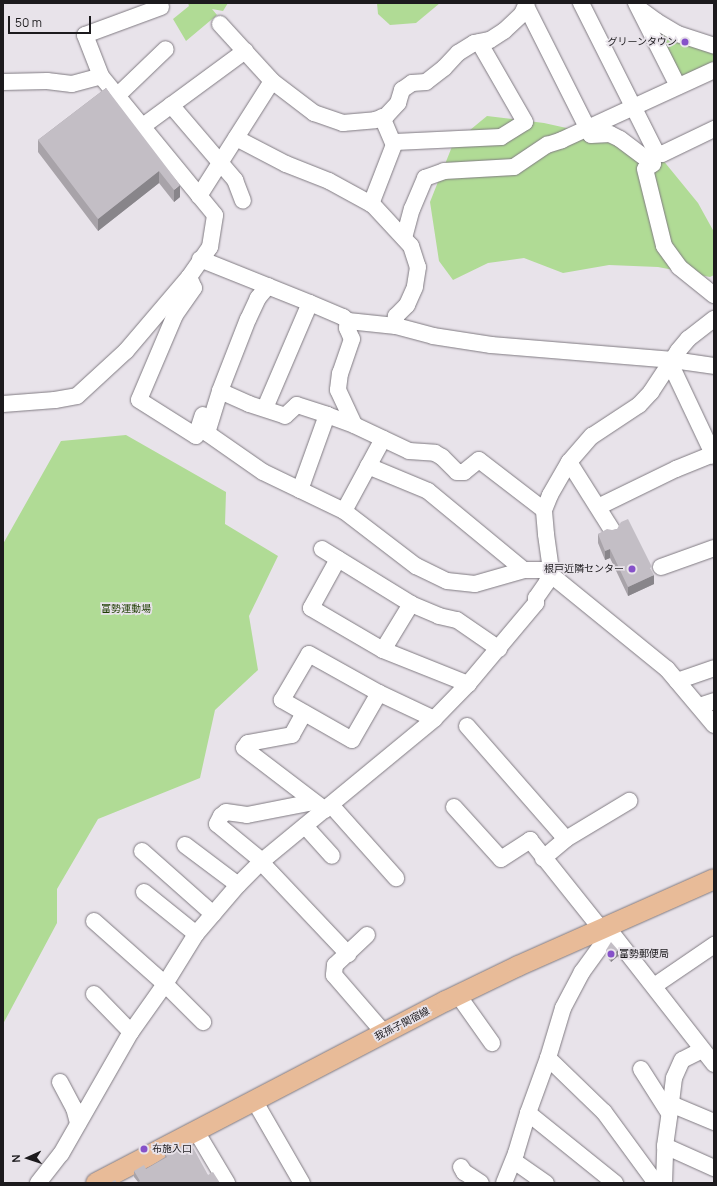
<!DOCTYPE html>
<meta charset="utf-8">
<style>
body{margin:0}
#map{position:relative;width:717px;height:1186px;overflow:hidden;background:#e8e3ea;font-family:Manrope,"Noto Sans JP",sans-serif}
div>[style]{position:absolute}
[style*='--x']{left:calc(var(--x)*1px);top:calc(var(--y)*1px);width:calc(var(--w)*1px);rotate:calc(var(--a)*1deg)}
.green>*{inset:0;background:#b0db95}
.roads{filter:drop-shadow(0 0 1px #807b82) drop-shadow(0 0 1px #807b82)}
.minor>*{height:16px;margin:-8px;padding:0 8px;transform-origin:8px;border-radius:8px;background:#fff}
.major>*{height:20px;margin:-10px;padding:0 10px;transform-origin:10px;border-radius:10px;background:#e8bb98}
.wall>*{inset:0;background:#a8a3a9}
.shaded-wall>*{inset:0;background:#88858a}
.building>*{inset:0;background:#c3bec5}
.dots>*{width:11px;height:11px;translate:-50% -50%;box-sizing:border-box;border:2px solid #e8e3ea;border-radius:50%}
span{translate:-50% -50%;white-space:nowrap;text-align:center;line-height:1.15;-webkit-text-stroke:3.5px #e8e3ea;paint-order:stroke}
.poi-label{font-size:10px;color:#1c1a1d}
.right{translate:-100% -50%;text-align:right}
.left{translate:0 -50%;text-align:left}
.park-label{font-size:10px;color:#1f3e03}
.street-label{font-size:10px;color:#1c1a1d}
.frame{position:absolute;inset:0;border:4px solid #1c1a1d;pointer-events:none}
.north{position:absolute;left:8px;top:1138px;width:40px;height:40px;-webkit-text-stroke:3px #e8e3ea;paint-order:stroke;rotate:267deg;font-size:11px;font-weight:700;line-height:16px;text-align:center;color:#1c1a1d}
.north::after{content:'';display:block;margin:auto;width:14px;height:18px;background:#1c1a1d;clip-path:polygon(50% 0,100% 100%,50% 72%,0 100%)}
.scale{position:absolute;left:8px;top:16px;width:83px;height:18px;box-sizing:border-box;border:2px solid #1c1a1d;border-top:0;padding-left:5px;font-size:12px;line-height:14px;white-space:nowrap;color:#1c1a1d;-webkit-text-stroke:3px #e8e3ea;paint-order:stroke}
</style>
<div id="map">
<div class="green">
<i style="clip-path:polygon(188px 3px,228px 3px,223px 11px,212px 9px,217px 15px,186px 41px,173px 19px,189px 6px)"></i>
<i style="clip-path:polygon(377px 3px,440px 3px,416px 23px,390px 25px,378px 14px)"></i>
<i style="clip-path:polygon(663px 31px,714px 50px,714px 64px,685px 78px,679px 76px,658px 35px)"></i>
<i style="clip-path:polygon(487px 116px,544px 123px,598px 135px,662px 159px,698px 203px,714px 232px,714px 275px,710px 277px,658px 267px,609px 265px,563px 273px,524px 258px,488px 263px,453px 280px,439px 261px,430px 202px,453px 144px)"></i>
<i style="clip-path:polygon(126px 435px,226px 492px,225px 524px,278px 556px,249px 616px,258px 670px,215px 710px,200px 778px,98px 819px,57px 889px,57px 923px,3px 1024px,3px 544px,61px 441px)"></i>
</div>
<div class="roads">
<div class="minor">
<i style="--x:581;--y:3;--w:167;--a:63.3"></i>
<i style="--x:656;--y:152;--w:6;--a:18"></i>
<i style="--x:662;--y:154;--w:58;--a:-25.7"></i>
<i style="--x:636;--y:3;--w:93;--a:63.2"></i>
<i style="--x:526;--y:6;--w:144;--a:63.3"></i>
<i style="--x:591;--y:135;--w:19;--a:-3"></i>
<i style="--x:610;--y:134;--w:11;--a:27"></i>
<i style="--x:620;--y:139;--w:41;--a:37.1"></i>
<i style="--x:653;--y:164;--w:9;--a:148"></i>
<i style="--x:645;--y:169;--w:79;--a:76.1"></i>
<i style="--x:664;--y:246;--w:26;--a:54"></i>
<i style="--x:679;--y:267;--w:45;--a:38.7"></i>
<i style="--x:641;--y:10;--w:19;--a:36"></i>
<i style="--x:656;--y:21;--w:26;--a:31"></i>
<i style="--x:678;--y:34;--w:38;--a:18"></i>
<i style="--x:220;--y:24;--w:77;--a:47.6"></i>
<i style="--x:3;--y:82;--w:44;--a:-1.3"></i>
<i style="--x:47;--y:81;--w:25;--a:7"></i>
<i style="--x:72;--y:84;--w:30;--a:-15"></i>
<i style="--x:118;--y:95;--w:66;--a:-43.8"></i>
<i style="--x:171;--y:105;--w:99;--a:49.5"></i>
<i style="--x:235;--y:180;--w:22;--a:69"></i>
<i style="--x:382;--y:117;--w:30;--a:67"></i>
<i style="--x:143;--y:126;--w:127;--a:-36.3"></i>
<i style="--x:236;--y:138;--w:56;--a:27.5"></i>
<i style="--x:286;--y:164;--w:46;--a:21.6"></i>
<i style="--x:329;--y:181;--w:50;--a:28.6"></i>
<i style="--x:373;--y:205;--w:56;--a:47.2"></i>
<i style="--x:411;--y:246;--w:22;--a:72"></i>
<i style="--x:418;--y:267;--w:20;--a:99"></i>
<i style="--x:415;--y:287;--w:20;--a:114"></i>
<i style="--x:407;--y:305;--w:16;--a:135"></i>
<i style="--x:396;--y:316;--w:10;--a:90"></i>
<i style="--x:199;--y:196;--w:136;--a:-57.6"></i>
<i style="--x:272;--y:81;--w:53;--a:37.3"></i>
<i style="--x:314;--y:113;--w:31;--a:19"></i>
<i style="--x:343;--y:123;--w:32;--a:-5"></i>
<i style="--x:375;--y:120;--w:12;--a:-20"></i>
<i style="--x:386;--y:116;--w:18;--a:-47"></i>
<i style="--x:398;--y:103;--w:14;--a:-73"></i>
<i style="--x:402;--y:90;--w:12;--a:-35"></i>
<i style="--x:412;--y:83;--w:14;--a:-4"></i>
<i style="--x:426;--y:82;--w:23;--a:-38"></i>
<i style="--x:444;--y:68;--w:21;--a:-47"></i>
<i style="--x:458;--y:53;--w:19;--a:-32"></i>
<i style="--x:474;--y:43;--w:16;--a:-11"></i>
<i style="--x:490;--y:40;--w:17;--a:-33"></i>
<i style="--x:504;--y:31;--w:25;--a:-43"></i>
<i style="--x:522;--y:14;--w:12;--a:-66"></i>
<i style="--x:371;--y:204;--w:66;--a:-68.8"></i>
<i style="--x:395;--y:142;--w:106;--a:-2.7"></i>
<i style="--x:501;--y:137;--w:28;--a:-32"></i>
<i style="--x:525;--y:122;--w:92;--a:-119.9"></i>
<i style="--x:404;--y:238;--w:30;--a:-75"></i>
<i style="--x:412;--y:209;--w:34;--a:-67"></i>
<i style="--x:425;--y:178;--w:20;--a:-20"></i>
<i style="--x:444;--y:171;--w:70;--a:-3.3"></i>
<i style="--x:514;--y:167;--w:40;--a:-34"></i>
<i style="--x:547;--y:145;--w:16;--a:-18"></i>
<i style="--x:562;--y:140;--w:167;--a:-24.7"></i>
<i style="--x:200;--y:259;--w:118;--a:21.8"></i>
<i style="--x:310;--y:303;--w:36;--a:23"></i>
<i style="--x:343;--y:317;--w:6;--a:39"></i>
<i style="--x:348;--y:321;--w:48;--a:5.9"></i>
<i style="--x:396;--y:326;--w:38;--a:15"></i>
<i style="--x:433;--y:336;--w:59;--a:8.8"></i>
<i style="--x:491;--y:345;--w:183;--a:4.7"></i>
<i style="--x:673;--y:360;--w:41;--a:8.3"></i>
<i style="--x:189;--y:277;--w:12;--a:66"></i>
<i style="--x:194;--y:288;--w:33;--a:125"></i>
<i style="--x:175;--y:315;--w:92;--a:113"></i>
<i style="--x:139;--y:400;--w:67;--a:32.3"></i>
<i style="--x:196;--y:436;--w:22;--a:-72"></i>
<i style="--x:268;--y:286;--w:16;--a:130"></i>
<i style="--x:258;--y:298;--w:23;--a:115"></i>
<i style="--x:248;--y:319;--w:77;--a:111.3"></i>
<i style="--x:220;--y:391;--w:44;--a:107.2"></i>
<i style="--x:207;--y:433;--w:68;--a:34.9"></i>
<i style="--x:263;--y:472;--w:90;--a:25.7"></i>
<i style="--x:344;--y:511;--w:91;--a:37.4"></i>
<i style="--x:416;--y:566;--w:34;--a:26"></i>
<i style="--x:447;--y:581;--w:28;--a:6"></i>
<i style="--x:475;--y:584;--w:51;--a:-15.9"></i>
<i style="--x:524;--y:570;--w:27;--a:0"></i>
<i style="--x:348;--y:321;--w:7;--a:98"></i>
<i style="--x:347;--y:328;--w:12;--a:66"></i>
<i style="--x:352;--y:339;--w:36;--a:109"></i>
<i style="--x:340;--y:373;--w:17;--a:97"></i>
<i style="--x:338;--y:390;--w:38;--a:65"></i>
<i style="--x:670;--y:363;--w:103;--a:64.7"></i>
<i style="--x:220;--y:391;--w:32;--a:24"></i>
<i style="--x:249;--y:404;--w:38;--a:18"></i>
<i style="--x:285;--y:416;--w:16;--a:-43"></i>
<i style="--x:297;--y:405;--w:32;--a:18"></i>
<i style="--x:327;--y:415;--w:29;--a:20"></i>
<i style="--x:354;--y:425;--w:61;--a:25.3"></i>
<i style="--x:409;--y:451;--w:26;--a:4"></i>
<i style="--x:435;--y:453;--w:8;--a:30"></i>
<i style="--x:442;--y:457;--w:21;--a:45"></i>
<i style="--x:457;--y:472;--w:7;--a:0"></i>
<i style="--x:464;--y:472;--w:19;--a:-39"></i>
<i style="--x:479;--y:460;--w:82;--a:37.6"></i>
<i style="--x:3;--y:404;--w:52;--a:-4.4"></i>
<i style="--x:55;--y:400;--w:22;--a:-10"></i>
<i style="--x:77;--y:396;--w:67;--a:-42.6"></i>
<i style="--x:126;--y:351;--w:97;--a:-49.6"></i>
<i style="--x:189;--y:277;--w:37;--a:-55"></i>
<i style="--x:210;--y:247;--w:32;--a:-81"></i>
<i style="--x:215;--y:215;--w:180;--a:-129.4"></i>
<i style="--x:101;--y:76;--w:44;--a:-111.3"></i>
<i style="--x:85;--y:35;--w:81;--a:-20.2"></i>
<i style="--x:265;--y:408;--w:114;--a:-66.8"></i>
<i style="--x:569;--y:462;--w:80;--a:57.7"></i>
<i style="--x:368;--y:466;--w:65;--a:22.6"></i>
<i style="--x:428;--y:491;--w:124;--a:39.5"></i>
<i style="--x:300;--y:490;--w:80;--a:-70.2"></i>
<i style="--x:598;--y:507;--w:87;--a:-26"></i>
<i style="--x:676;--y:469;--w:40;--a:-22"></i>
<i style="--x:344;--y:511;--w:82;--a:-61.6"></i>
<i style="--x:322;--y:549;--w:105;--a:31.7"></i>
<i style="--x:411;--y:604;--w:30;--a:23"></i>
<i style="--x:439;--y:616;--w:18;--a:13"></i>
<i style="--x:457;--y:620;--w:51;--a:34.6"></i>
<i style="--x:338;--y:559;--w:56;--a:118.9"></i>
<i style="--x:311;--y:608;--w:83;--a:30.3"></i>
<i style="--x:383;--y:650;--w:92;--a:21.8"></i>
<i style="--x:661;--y:567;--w:56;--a:-19.7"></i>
<i style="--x:550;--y:574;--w:151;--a:39.1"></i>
<i style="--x:667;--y:669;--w:73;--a:50"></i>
<i style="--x:383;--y:650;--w:54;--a:-58.7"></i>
<i style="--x:677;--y:681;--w:39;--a:-19"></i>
<i style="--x:379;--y:693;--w:54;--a:119.9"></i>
<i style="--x:352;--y:740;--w:81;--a:-150.3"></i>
<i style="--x:282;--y:700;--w:53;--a:-59.6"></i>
<i style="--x:309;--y:654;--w:80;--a:29.1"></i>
<i style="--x:379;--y:693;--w:61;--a:25.3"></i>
<i style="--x:699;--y:706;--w:16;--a:-18"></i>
<i style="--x:304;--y:713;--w:25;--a:119"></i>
<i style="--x:292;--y:735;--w:45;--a:169.7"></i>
<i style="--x:248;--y:743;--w:6;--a:129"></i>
<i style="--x:244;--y:748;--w:102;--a:37.4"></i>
<i style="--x:467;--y:726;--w:150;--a:48.8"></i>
<i style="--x:566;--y:839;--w:30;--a:140"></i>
<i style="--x:331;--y:805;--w:98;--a:48.3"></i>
<i style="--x:454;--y:807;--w:70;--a:47.9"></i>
<i style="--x:501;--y:859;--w:35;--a:-33"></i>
<i style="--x:530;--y:840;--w:114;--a:51.4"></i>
<i style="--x:305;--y:826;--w:40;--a:48"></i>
<i style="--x:566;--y:839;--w:74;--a:-31.1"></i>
<i style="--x:185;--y:845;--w:66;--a:37"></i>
<i style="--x:142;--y:851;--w:95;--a:41.6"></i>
<i style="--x:262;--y:861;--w:58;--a:-140.6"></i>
<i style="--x:217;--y:824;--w:9;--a:-63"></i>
<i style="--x:221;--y:816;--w:6;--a:-39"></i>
<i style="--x:226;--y:812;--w:21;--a:8"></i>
<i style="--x:247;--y:815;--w:67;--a:-11.1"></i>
<i style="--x:261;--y:862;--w:127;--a:46.6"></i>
<i style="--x:144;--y:892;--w:67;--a:38.9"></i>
<i style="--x:94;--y:921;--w:95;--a:41.6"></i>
<i style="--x:165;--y:984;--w:54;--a:45"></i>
<i style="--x:607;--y:927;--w:174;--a:52"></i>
<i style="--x:367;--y:935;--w:44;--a:136.8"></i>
<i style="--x:335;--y:965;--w:10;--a:96"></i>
<i style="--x:334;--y:975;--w:77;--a:49.2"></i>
<i style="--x:654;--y:986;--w:73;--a:-34.3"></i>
<i style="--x:94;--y:994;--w:53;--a:45.8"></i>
<i style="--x:458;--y:995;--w:59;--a:54.7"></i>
<i style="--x:702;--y:1050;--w:22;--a:153"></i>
<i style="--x:682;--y:1060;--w:20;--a:114"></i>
<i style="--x:674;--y:1078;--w:26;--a:97"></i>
<i style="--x:671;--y:1104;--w:47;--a:22.7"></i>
<i style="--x:548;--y:1058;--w:78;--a:44"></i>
<i style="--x:604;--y:1112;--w:88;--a:53.8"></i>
<i style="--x:641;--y:1069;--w:52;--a:57.5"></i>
<i style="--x:60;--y:1082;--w:30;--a:62"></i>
<i style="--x:74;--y:1108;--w:16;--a:75"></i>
<i style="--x:254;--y:1100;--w:96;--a:60"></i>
<i style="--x:528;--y:1113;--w:112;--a:38.8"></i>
<i style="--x:196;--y:1131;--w:61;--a:59.2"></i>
<i style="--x:665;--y:1146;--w:54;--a:24.2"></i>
<i style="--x:514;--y:1161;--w:39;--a:35"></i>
<i style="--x:461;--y:1167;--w:6;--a:59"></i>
<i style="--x:464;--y:1172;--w:20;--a:33"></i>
<i style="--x:38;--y:1183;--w:37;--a:-52"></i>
<i style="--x:61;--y:1154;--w:141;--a:-60.2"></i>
<i style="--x:131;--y:1032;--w:59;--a:-54.7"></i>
<i style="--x:165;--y:984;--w:59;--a:-58.2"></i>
<i style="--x:196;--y:934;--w:65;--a:-49.4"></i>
<i style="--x:238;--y:885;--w:34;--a:-45"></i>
<i style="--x:262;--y:861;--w:223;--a:-39.5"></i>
<i style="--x:434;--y:719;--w:49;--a:-45.8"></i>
<i style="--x:468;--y:684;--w:106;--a:-50"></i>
<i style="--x:536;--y:603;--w:5;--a:-90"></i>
<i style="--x:536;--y:598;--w:19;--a:-55"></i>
<i style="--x:547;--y:582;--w:13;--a:-72"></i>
<i style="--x:551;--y:570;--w:36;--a:-98"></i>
<i style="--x:546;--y:534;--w:24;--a:-95"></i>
<i style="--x:544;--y:510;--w:16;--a:-68"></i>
<i style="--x:550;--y:495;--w:38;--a:-60"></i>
<i style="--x:569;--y:462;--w:35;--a:-49"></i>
<i style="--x:592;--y:436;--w:56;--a:-33.4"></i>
<i style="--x:639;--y:405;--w:18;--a:-47"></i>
<i style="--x:651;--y:392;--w:49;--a:-56.6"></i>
<i style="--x:678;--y:351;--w:16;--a:-50"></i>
<i style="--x:688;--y:339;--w:33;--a:-38"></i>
<i style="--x:504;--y:1183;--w:32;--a:-68"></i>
<i style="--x:516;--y:1153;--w:42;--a:-73.3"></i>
<i style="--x:528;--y:1113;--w:59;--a:-70"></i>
<i style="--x:548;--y:1058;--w:52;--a:-73.3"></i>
<i style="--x:563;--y:1008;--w:41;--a:-62.2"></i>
<i style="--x:582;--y:972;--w:49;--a:-54.1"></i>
<i style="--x:664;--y:1183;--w:37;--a:-88"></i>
<i style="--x:665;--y:1146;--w:42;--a:-81.9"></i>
</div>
<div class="major">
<i style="--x:96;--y:1183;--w:394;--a:-27.5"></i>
<i style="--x:446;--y:1001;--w:80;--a:-25.9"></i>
<i style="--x:518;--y:966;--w:214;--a:-23.9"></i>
</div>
</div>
<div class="wall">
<i style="clip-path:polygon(106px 88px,180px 197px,174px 202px,159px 183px,98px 231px,38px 152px,38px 140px)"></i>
<i style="clip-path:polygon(617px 529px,652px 572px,654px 584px,628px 596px,610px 558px,605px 560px,598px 543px,598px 534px)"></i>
<i style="clip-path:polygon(606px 950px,618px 956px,611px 962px,606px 956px)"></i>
<i style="clip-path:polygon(165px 1154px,208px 1175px,220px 1183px,136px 1183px,138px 1182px,134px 1177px,134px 1171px,146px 1169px,165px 1157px)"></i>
</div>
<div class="shaded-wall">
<i style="clip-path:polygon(159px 171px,159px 183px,98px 231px,98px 219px)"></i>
<i style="clip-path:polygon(180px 185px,180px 197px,174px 202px,174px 190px)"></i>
<i style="clip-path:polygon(610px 549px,610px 558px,605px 560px,605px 551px)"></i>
<i style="clip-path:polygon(654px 575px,654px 584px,628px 596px,628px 587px)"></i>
<i style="clip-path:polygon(618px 950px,618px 956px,611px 962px,611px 956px)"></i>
</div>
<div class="building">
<i style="clip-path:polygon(106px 88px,180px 185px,174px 190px,159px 171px,98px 219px,38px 140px)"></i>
<i style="clip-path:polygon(628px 519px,652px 567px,650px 568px,654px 575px,628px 587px,610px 549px,605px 551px,598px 534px,607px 529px,612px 530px,617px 529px,621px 522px)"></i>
<i style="clip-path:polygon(611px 942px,618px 950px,611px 956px,606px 950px)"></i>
<i style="clip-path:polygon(190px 1142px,208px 1175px,213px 1172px,220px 1183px,179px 1183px,178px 1182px,177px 1183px,136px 1183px,140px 1181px,134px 1171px,144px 1165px,146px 1169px,167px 1157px,165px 1154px)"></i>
<i style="clip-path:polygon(115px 1180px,117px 1183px,110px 1183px)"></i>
</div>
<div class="dots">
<i style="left:685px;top:42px;background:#8651c9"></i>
<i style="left:632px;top:569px;background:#8651c9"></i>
<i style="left:611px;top:954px;background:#8651c9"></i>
<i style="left:144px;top:1149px;background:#8651c9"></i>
</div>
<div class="poi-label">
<span class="right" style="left:677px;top:42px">グリーンタウン</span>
<span class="right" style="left:624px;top:569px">根戸近隣センター</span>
<span class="left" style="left:619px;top:954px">富勢郵便局</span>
<span class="left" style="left:152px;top:1149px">布施入口</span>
</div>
<div class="park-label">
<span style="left:126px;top:609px">富勢運動場</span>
</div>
<div class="street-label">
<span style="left:402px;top:1024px;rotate:-27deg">我孫子関宿線</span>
</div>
<div class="frame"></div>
<div class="north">N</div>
<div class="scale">50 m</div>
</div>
